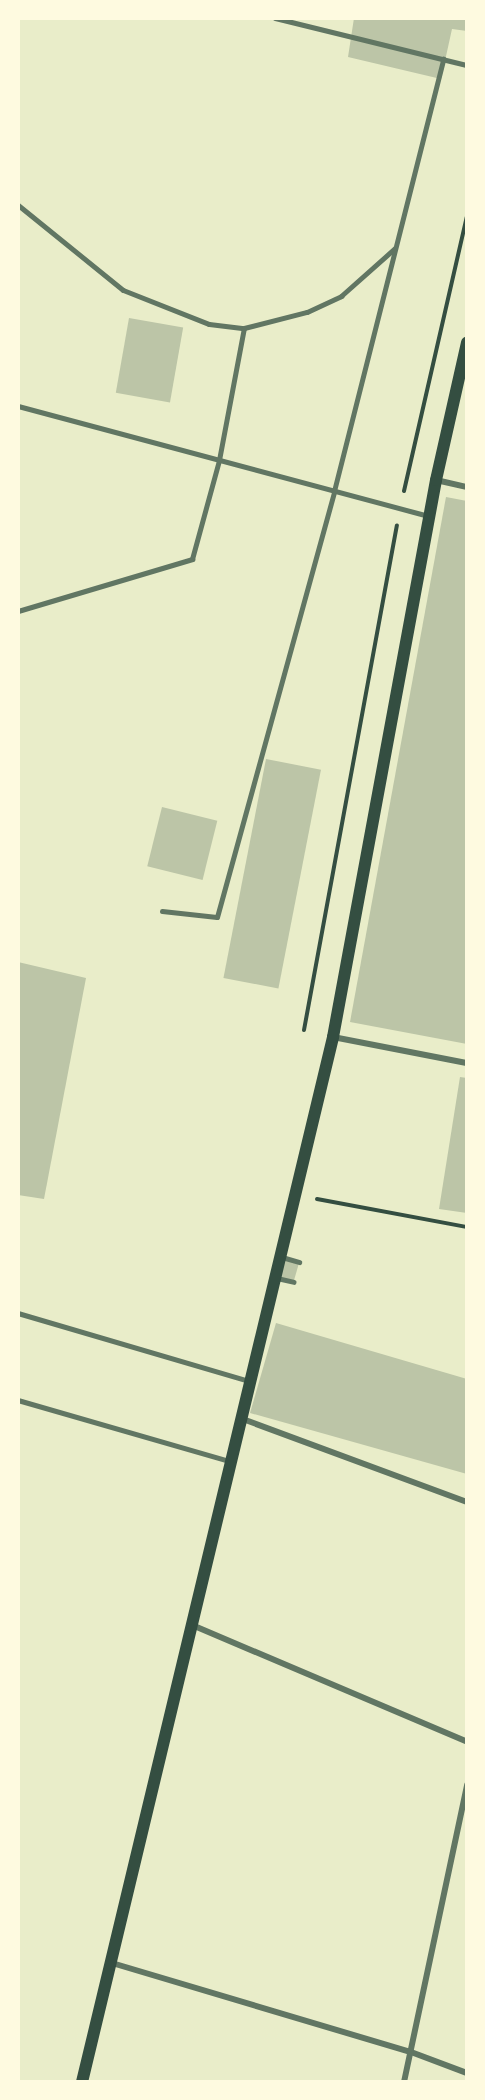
<!DOCTYPE html>
<style>
body{margin:0}
#map{position:relative;width:485px;height:2100px;overflow:hidden;background:#e9edc9;font-family:Ubuntu,sans-serif}
div>[style]{position:absolute}
[style*='--x']{left:calc(var(--x)*1px);top:calc(var(--y)*1px);width:calc(var(--w)*1px);rotate:calc(var(--a)*1deg)}
.building>*{inset:0;background:#bcc5a7;transform-origin:0 0}
.path>*{height:4px;margin:-2px;padding:0 2px;transform-origin:2px;border-radius:2px;background:#344e41}
.service>*{height:4.5px;margin:-2.25px;padding:0 2.25px;transform-origin:2.25px;border-radius:2.25px;background:#617663}
.pedestrian>*{height:5px;margin:-2.5px;padding:0 2.5px;transform-origin:2.5px;border-radius:2.5px;background:#617663}
.minor>*{height:6px;margin:-3px;padding:0 3px;transform-origin:3px;border-radius:3px;background:#617663}
.secondary>*{height:12px;margin:-6px;padding:0 6px;transform-origin:6px;border-radius:6px;background:#344e41}
span{translate:-50% -50%;white-space:nowrap;text-align:center;line-height:1.15;-webkit-text-stroke:4.5px #fefae0;paint-order:stroke}
.frame{position:absolute;inset:0;border:20px solid #fefae0;pointer-events:none}
</style>
<div id="map">
<div class="building">
<i style="clip-path:polygon(354px 18px,467px 18px,467px 31px,452px 29px,441px 79px,348px 57px)"></i>
<i style="left:129px;top:318px;width:55px;height:76px;rotate:10deg"></i>
<i style="clip-path:polygon(446px 497px,467px 501px,467px 1044px,350px 1022px)"></i>
<i style="left:266px;top:759px;width:56px;height:223px;rotate:11deg"></i>
<i style="left:162px;top:807px;width:57px;height:61px;rotate:14deg"></i>
<i style="clip-path:polygon(18px 962px,86px 978px,44px 1199px,18px 1195px)"></i>
<i style="clip-path:polygon(460px 1077px,467px 1078px,467px 1213px,439px 1209px)"></i>
<i style="left:282px;top:1257px;width:18px;height:22px;rotate:16deg"></i>
<i style="clip-path:polygon(276px 1323px,467px 1379px,467px 1474px,250px 1413px)"></i>
</div>
<div class="path">
<i style="--x:404;--y:491;--w:281;--a:-77.1"></i>
<i style="--x:304;--y:1030;--w:513;--a:-79.57"></i>
<i style="--x:317;--y:1199;--w:153;--a:10.6"></i>
</div>
<div class="service">
<i style="--x:282;--y:1257;--w:18;--a:16"></i>
<i style="--x:277;--y:1278;--w:17;--a:13"></i>
<i style="--x:18;--y:1313;--w:241;--a:16.4"></i>
<i style="--x:18;--y:1400;--w:220;--a:16.1"></i>
</div>
<div class="pedestrian">
<i style="--x:275;--y:18;--w:198;--a:13.8"></i>
<i style="--x:18;--y:205;--w:135;--a:39"></i>
<i style="--x:123;--y:290;--w:92;--a:21.6"></i>
<i style="--x:209;--y:324;--w:35;--a:7"></i>
<i style="--x:244;--y:328;--w:65;--a:-14.3"></i>
<i style="--x:307;--y:312;--w:38;--a:-25"></i>
<i style="--x:341;--y:296;--w:72;--a:-41.6"></i>
<i style="--x:18;--y:406;--w:424;--a:15"></i>
<i style="--x:18;--y:611;--w:182;--a:-16.6"></i>
<i style="--x:192;--y:559;--w:103;--a:-74.7"></i>
<i style="--x:219;--y:460;--w:134;--a:-79.3"></i>
<i style="--x:162;--y:911;--w:55;--a:6.2"></i>
<i style="--x:217;--y:917;--w:442;--a:-74.6"></i>
<i style="--x:334;--y:491;--w:446;--a:-75.8"></i>
</div>
<div class="minor">
<i style="--x:436;--y:480;--w:32;--a:13"></i>
<i style="--x:333;--y:1037;--w:136;--a:11"></i>
<i style="--x:240;--y:1418;--w:242;--a:20.3"></i>
<i style="--x:192;--y:1625;--w:299;--a:23"></i>
<i style="--x:112;--y:1963;--w:312;--a:16.6"></i>
<i style="--x:411;--y:2052;--w:60;--a:20.6"></i>
<i style="--x:404;--y:2082;--w:304;--a:-78"></i>
</div>
<div class="secondary">
<i style="--x:82;--y:2082;--w:1075;--a:-76.49"></i>
<i style="--x:333;--y:1037;--w:566;--a:-79.52"></i>
<i style="--x:436;--y:480;--w:141;--a:-77.3"></i>
</div>
<div class="frame"></div>
</div>
